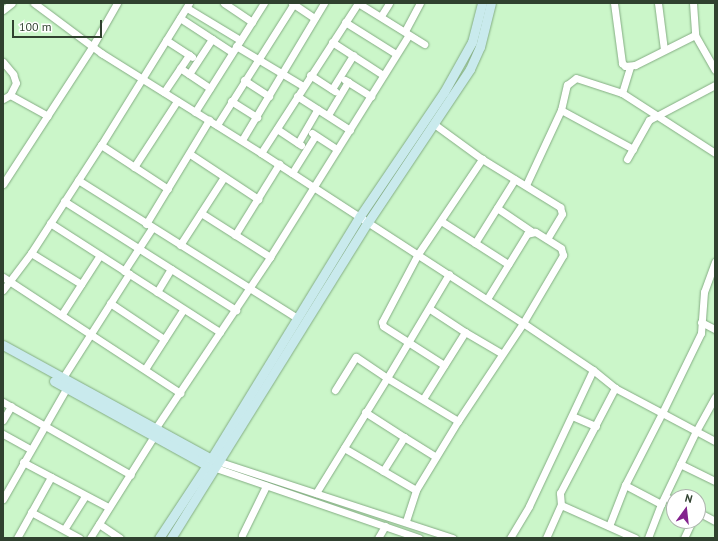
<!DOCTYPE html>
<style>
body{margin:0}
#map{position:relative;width:718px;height:541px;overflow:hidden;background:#cbf6c9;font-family:"PT Sans",sans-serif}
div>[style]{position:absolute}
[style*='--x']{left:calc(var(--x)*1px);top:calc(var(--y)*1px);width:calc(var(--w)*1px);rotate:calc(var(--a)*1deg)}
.roads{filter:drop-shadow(0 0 1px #84ad83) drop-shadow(0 0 1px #84ad83)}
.street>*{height:7px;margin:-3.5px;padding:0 3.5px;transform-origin:3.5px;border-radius:3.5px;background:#fff}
.secondary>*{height:9px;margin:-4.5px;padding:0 4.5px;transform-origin:4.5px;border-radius:4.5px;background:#c9eaed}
span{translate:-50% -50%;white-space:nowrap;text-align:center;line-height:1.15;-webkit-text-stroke:3px #fff;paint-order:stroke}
.frame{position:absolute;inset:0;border:4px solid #30412f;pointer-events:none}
.north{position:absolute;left:666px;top:489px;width:40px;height:40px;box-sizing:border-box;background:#fff;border:1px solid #acb3ac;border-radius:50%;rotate:15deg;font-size:11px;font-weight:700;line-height:16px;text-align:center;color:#30412f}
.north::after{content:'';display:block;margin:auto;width:14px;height:18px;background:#83238d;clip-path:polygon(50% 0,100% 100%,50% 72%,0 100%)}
.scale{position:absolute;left:12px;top:20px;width:90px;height:18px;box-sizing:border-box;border:2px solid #30412f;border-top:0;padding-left:5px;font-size:12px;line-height:14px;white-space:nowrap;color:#30412f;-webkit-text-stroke:3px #fff;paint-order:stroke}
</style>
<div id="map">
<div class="roads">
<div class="street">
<i style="--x:34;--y:3;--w:84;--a:36.7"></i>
<i style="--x:101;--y:53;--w:189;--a:32"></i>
<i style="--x:261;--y:153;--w:312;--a:33"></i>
<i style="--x:523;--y:323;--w:79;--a:-59.5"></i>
<i style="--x:563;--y:255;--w:7;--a:-106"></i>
<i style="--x:561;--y:248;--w:31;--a:-148"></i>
<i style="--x:535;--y:232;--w:8;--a:166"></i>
<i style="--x:527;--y:234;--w:76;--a:121.6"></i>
<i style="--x:224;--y:3;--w:34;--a:34"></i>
<i style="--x:292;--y:3;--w:27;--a:34"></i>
<i style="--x:358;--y:3;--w:78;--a:31.8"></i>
<i style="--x:614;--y:3;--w:61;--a:82.4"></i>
<i style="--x:622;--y:63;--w:4;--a:45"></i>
<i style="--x:625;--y:66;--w:10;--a:-6"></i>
<i style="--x:635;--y:65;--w:67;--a:-26.6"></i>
<i style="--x:658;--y:3;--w:47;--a:82.7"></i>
<i style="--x:693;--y:3;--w:32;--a:86"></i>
<i style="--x:695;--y:35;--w:40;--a:60.3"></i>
<i style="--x:187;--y:8;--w:62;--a:31.1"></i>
<i style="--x:3;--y:10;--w:11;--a:-38"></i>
<i style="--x:381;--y:16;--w:15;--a:-58"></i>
<i style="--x:180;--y:18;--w:62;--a:33.2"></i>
<i style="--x:345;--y:22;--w:60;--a:32.1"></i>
<i style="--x:405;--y:31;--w:32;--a:-62"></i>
<i style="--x:166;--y:40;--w:31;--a:33"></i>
<i style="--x:332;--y:42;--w:61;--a:32.9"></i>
<i style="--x:236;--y:46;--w:78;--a:30.8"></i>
<i style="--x:3;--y:62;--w:16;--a:50"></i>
<i style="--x:13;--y:74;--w:9;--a:72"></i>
<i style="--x:16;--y:83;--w:13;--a:117"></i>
<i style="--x:10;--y:95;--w:8;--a:150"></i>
<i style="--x:180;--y:68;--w:36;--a:34"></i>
<i style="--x:189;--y:74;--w:42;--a:-56.7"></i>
<i style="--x:310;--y:75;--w:30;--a:33"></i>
<i style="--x:244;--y:80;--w:30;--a:33"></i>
<i style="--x:345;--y:80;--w:31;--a:32"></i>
<i style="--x:332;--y:89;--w:40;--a:-58"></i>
<i style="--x:164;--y:92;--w:45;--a:-56"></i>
<i style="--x:622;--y:93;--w:27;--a:-73"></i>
<i style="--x:10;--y:95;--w:43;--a:28.9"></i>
<i style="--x:297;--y:96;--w:63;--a:32.7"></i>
<i style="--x:231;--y:101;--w:31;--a:32"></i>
<i style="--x:561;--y:110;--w:82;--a:28.4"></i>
<i style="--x:195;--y:112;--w:129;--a:-57.7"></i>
<i style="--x:328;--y:115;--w:39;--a:-59"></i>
<i style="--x:434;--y:124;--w:59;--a:36.1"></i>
<i style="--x:482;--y:159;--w:92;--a:31.6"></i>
<i style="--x:560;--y:207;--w:7;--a:74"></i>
<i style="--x:562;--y:214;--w:29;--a:121"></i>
<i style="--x:217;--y:125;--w:144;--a:-57.7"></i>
<i style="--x:277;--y:129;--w:29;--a:34"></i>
<i style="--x:312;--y:133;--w:30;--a:33"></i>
<i style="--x:242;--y:140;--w:160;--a:-59.1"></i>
<i style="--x:298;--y:143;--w:39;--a:-60"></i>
<i style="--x:101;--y:145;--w:80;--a:33.3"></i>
<i style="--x:261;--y:153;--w:179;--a:-57.1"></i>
<i style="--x:190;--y:154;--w:82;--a:33.5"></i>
<i style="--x:627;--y:159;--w:45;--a:-60.6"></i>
<i style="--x:649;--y:120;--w:75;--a:-27.9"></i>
<i style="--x:134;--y:167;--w:79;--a:-56.9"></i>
<i style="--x:292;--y:173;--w:44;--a:-58.1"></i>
<i style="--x:78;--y:180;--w:259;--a:32.2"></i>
<i style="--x:3;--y:184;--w:163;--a:-57"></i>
<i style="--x:92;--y:47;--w:51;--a:-60.4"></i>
<i style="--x:526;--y:185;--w:83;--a:-65"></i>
<i style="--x:561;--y:110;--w:26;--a:-77"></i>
<i style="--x:567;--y:85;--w:11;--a:-38"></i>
<i style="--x:576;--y:78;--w:48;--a:18.1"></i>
<i style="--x:622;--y:93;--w:111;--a:32.8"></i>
<i style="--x:64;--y:201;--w:204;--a:32.4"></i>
<i style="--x:497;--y:208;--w:41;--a:34.1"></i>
<i style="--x:201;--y:213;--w:82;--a:32.5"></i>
<i style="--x:441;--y:221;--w:80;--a:32.7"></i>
<i style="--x:50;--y:223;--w:202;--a:32.7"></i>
<i style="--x:146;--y:224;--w:122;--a:-58.8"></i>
<i style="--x:235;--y:235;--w:84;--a:-58.2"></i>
<i style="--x:475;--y:243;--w:75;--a:-58"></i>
<i style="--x:180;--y:245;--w:81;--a:-57.1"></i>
<i style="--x:31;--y:253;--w:59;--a:31.8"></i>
<i style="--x:124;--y:271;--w:51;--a:-56.9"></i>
<i style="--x:3;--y:277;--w:212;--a:33.2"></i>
<i style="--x:3;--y:290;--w:46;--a:-52.9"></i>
<i style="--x:31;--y:253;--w:129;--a:-57.1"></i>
<i style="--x:101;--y:145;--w:167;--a:-58.2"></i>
<i style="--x:157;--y:292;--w:27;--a:-59"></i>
<i style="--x:110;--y:303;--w:65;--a:33.7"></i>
<i style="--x:430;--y:309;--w:42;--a:33.3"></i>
<i style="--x:62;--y:314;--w:70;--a:-57.2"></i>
<i style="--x:701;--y:322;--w:16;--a:27"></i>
<i style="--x:444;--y:365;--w:72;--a:-147.4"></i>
<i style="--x:383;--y:326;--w:4;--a:-104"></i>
<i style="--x:382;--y:322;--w:77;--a:-62.1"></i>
<i style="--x:418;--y:254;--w:115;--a:-56"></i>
<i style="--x:145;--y:369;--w:70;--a:-57.2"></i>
<i style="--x:62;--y:379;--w:125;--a:-57.5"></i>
<i style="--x:335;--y:390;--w:39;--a:-58"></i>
<i style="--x:356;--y:357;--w:37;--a:34"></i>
<i style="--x:387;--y:378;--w:121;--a:-59.2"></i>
<i style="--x:715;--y:397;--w:39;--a:119"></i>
<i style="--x:696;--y:431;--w:21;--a:28"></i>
<i style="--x:423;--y:399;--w:79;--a:-57.9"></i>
<i style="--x:465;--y:332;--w:42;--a:30.3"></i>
<i style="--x:3;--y:402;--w:147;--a:29.7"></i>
<i style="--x:365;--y:412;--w:46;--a:32.7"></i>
<i style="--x:572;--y:416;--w:26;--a:23"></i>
<i style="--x:3;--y:420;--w:16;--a:-60"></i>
<i style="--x:155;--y:429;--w:207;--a:-56.2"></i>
<i style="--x:270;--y:257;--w:261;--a:-58"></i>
<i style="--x:3;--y:434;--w:31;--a:29"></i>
<i style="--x:344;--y:448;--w:83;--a:30.3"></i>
<i style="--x:214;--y:460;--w:251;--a:18.1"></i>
<i style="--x:23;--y:462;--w:96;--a:27.9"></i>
<i style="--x:680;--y:464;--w:39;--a:26"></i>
<i style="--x:210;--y:466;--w:221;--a:19"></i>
<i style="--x:383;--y:471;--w:40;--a:-58"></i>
<i style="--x:404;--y:437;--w:36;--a:32"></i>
<i style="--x:625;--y:485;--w:41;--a:27.8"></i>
<i style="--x:661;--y:504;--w:36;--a:111"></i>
<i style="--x:316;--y:493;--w:135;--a:-58.3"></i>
<i style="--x:387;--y:378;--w:83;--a:31.2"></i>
<i style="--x:458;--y:421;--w:118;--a:-56.4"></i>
<i style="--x:523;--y:323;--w:84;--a:33.9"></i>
<i style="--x:593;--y:370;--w:28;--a:39"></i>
<i style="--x:615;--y:388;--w:53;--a:28"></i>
<i style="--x:662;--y:413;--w:81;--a:117.2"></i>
<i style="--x:625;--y:485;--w:44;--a:111.3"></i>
<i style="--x:666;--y:497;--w:9;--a:27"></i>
<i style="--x:3;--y:499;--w:127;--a:-60.2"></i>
<i style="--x:661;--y:504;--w:81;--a:-64.4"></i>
<i style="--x:696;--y:431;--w:38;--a:-152"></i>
<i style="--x:662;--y:413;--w:89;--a:-64"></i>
<i style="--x:701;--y:333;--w:41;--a:-85.8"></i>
<i style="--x:704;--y:292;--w:32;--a:-70"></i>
<i style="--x:561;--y:505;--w:81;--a:24"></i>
<i style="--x:31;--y:512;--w:55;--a:28.4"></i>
<i style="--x:698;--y:512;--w:19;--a:28"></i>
<i style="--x:406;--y:521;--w:33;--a:-72"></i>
<i style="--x:416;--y:490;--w:81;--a:-58.7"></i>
<i style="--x:99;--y:524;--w:25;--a:34"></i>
<i style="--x:65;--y:528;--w:38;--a:-58"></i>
<i style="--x:242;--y:535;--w:55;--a:-63.9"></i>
<i style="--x:17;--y:538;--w:70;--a:-60.9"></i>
<i style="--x:90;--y:538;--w:120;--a:-57.9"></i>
<i style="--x:378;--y:538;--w:14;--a:-60"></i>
<i style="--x:510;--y:538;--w:37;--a:-59"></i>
<i style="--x:529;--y:506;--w:150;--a:-64.8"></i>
<i style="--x:546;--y:538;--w:36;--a:-66"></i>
<i style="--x:561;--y:505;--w:12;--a:-95"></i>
<i style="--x:560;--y:493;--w:119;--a:-62.4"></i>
<i style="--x:684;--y:538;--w:19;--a:-65"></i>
</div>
<div class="secondary">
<i style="--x:3;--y:345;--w:237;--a:28.7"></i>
<i style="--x:54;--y:381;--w:174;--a:28.9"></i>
<i style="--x:159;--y:538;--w:95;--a:-56.6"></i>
<i style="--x:211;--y:459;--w:285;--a:-58.5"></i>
<i style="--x:360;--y:216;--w:150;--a:-55.9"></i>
<i style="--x:444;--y:92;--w:57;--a:-60.8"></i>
<i style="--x:472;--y:42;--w:40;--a:-75.6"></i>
<i style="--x:171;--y:538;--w:372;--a:-58.1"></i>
<i style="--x:368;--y:222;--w:184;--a:-56.3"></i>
<i style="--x:470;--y:69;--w:24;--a:-66"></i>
<i style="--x:480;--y:47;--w:45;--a:-76"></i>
</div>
</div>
<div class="frame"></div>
<div class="north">N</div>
<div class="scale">100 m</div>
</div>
